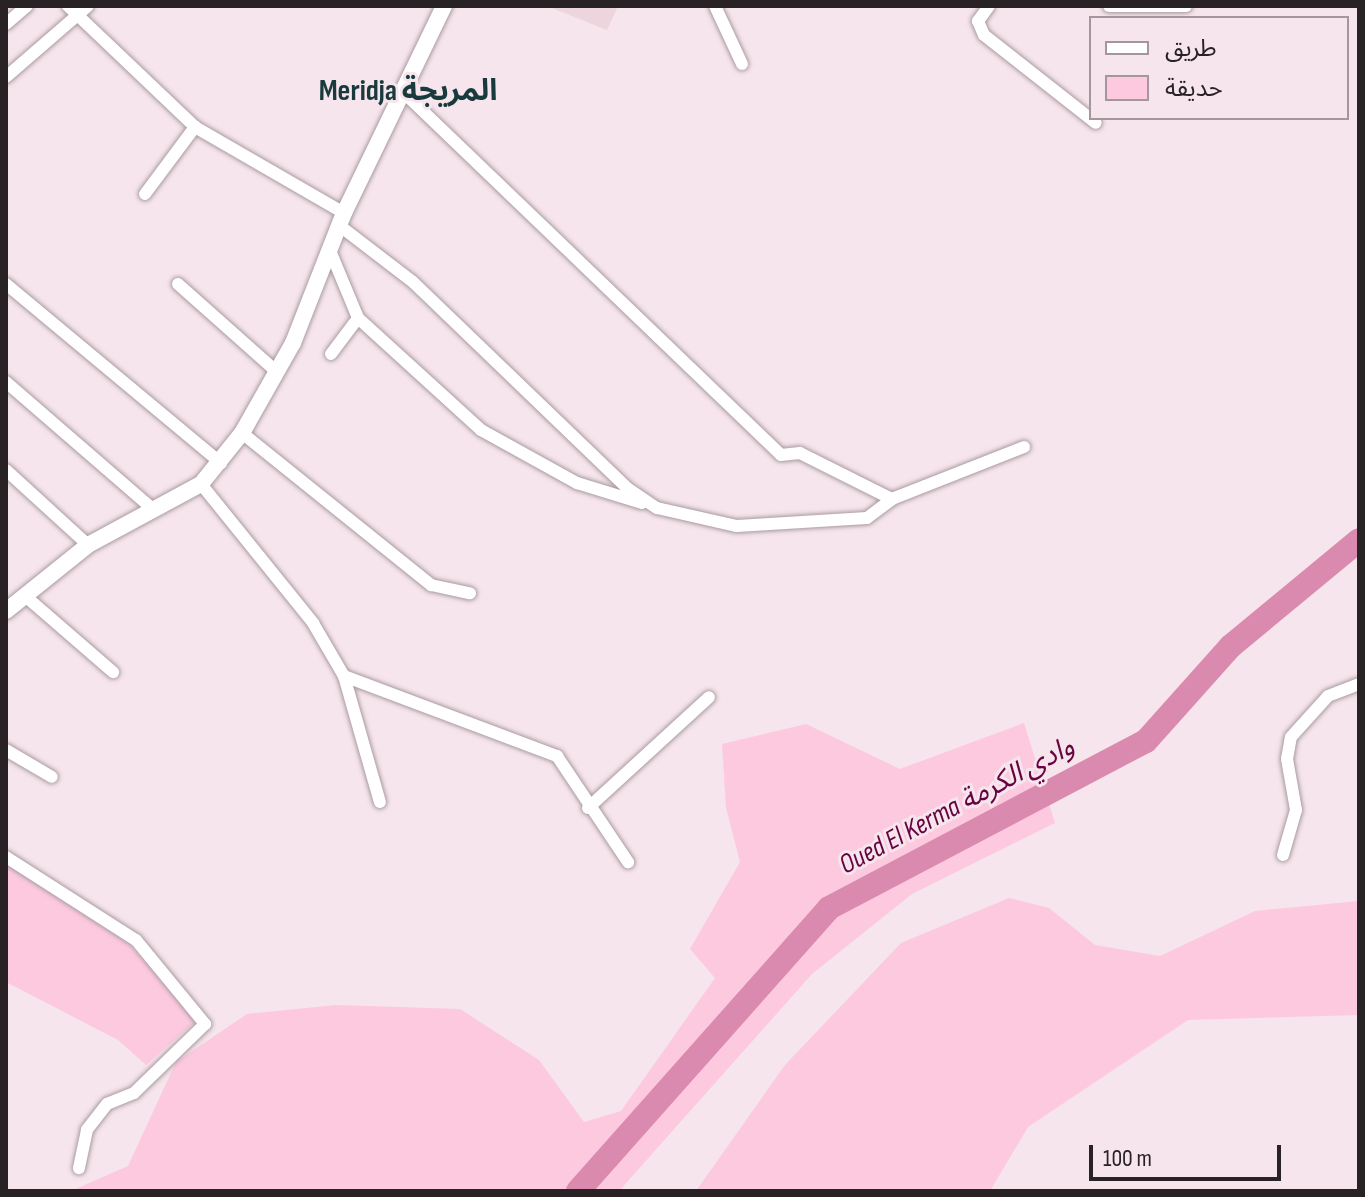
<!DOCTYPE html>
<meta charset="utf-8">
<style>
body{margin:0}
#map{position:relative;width:1365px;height:1197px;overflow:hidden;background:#f6e5ec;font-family:"Sofia Sans Condensed","Noto Sans Arabic",sans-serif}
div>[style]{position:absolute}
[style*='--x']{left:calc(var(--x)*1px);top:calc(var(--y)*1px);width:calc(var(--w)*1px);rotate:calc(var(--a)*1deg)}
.built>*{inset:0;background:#edd5de}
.green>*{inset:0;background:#fdc9df}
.river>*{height:24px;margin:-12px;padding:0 12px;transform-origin:12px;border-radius:12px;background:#da8aae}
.roads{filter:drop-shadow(0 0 2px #aa9ba1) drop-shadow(0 0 2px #aa9ba1)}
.minor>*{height:12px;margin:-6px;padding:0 6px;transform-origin:6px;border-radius:6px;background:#fff}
.tertiary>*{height:16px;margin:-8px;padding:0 8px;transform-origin:8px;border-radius:8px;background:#fff}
span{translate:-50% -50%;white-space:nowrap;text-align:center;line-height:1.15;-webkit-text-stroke:6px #f6e5ec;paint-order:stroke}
.water-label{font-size:28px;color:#670440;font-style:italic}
.quarter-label{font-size:30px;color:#183a3d;font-weight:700}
.frame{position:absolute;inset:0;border:8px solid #282224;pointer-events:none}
.legend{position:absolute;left:1089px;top:16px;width:260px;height:104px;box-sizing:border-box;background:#f6e5ec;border:2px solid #a4979c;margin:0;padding:10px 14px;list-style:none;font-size:24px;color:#282224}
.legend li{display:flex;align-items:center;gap:16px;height:40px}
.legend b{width:40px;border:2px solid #a4979c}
.scale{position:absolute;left:1089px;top:1145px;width:192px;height:36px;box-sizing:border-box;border:4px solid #282224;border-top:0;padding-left:10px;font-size:24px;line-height:28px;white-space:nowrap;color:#282224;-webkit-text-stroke:6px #f6e5ec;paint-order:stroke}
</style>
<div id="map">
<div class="built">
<i style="clip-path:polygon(547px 6px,618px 6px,607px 30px)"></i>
</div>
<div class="green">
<i style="clip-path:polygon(1024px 723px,1055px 823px,912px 894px,812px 974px,619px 1191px,71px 1191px,128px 1166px,176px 1062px,247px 1014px,336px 1005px,460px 1009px,539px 1060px,584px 1122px,621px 1111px,715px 978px,690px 949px,740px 862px,726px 808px,722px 744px,806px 724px,900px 769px)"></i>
<i style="clip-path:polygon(6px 864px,129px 944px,196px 1021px,146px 1065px,118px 1040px,6px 982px)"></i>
<i style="clip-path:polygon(1009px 898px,1049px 908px,1095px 945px,1160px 956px,1255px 911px,1359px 901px,1359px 1015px,1188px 1020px,1028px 1127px,990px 1191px,696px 1191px,785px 1065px,901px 943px)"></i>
</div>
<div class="river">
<i style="--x:578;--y:1191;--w:378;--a:-48.4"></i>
<i style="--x:829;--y:908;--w:358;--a:-27.8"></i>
<i style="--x:1146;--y:741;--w:127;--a:-48.2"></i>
<i style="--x:1231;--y:646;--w:166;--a:-39.6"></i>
</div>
<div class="roads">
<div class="minor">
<i style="--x:68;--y:6;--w:175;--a:43.6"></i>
<i style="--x:195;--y:127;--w:172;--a:30"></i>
<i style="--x:715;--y:6;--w:64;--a:65"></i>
<i style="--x:989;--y:6;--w:19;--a:126"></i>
<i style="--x:978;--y:21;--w:15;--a:67"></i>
<i style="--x:984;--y:35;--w:142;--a:38.2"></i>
<i style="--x:1109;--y:6;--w:77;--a:0"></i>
<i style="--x:6;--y:24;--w:28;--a:-41"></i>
<i style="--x:6;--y:77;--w:108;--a:-40.9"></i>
<i style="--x:402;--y:91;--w:525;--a:43.84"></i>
<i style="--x:781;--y:455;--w:19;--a:-6"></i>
<i style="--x:800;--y:453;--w:103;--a:26.6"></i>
<i style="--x:145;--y:194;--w:84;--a:-53.3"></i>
<i style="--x:340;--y:226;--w:92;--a:37.5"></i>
<i style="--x:413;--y:282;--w:297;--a:43.9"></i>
<i style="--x:627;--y:488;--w:36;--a:34"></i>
<i style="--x:657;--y:508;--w:82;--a:12.7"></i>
<i style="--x:737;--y:526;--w:130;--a:-3.5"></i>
<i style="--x:867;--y:518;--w:31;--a:-37"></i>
<i style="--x:892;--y:499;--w:142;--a:-21.5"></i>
<i style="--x:331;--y:253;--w:70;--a:67.4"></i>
<i style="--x:358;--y:318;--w:166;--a:42.3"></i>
<i style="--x:481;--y:430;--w:110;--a:28.9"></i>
<i style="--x:577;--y:483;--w:68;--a:17.1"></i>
<i style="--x:6;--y:284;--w:280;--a:39.8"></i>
<i style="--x:178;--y:284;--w:132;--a:41.6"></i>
<i style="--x:331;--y:354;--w:45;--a:-53.1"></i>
<i style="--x:6;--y:382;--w:196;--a:40.9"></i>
<i style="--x:242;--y:433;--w:243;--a:38.8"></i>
<i style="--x:431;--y:585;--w:40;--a:12"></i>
<i style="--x:6;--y:470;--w:111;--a:42.4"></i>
<i style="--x:201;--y:484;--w:179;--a:51.1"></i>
<i style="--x:313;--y:623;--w:61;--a:59.7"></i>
<i style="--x:344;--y:676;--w:131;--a:74.1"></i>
<i style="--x:24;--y:595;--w:118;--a:40.9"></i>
<i style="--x:344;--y:676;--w:228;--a:20.6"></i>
<i style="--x:557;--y:756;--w:128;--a:56.2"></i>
<i style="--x:6;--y:750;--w:53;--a:30.4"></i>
<i style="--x:588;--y:808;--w:164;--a:-42.5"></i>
<i style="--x:1283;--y:855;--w:47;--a:-73.9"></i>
<i style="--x:1296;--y:810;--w:52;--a:-100"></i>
<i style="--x:1287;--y:759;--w:22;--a:-80"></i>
<i style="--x:1291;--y:737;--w:55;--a:-47.9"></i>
<i style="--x:1328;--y:696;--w:33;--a:-21"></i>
<i style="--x:6;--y:857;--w:154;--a:32.6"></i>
<i style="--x:136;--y:940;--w:109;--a:50.6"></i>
<i style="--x:205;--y:1024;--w:99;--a:135.8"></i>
<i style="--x:134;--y:1093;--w:29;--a:158"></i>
<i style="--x:107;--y:1104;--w:33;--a:128"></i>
<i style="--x:87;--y:1130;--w:39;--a:102"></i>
</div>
<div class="tertiary">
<i style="--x:6;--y:611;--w:105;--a:-38.8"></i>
<i style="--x:88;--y:545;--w:128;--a:-28.4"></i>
<i style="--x:201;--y:484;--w:65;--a:-51.2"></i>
<i style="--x:242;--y:433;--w:103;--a:-60.5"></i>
<i style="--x:293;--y:343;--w:140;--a:-68.6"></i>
<i style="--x:344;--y:213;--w:230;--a:-64.2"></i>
</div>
</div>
<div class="water-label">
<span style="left:957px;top:806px;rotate:-28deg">Oued El Kerma وادي الكرمة</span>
</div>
<div class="quarter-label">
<span style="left:408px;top:91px">Meridja المريجة</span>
</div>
<div class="frame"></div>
<ul class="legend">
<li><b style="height:10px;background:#fff"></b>طريق</li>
<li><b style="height:22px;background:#fdc9df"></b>حديقة</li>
</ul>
<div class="scale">100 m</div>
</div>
